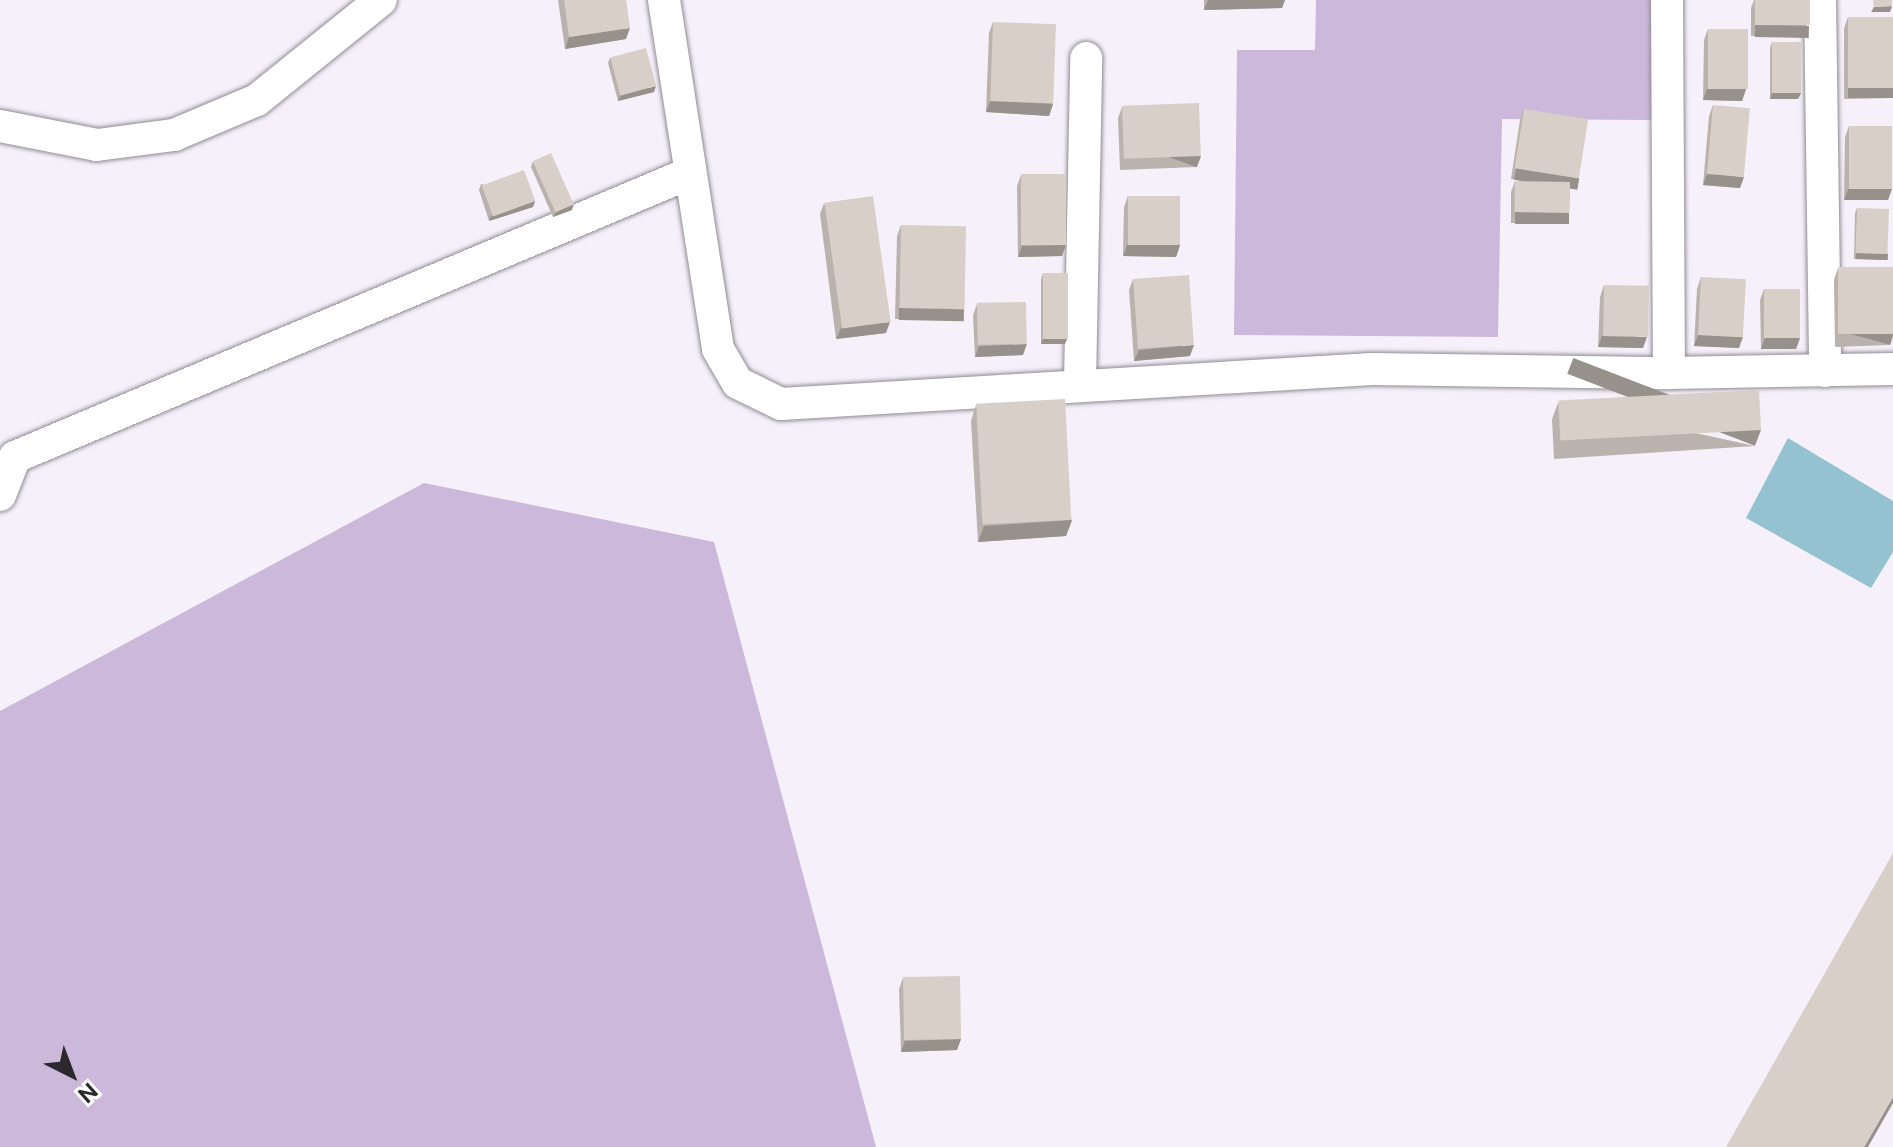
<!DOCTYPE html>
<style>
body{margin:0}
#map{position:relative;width:1893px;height:1147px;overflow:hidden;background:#f6f0fa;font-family:"Public Sans",sans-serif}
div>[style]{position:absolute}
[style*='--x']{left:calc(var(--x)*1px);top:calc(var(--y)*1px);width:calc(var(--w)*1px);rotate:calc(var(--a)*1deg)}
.forest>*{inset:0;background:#ccb8da}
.water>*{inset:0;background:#95c2d1}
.roads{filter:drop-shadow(0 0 2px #908b93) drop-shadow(0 0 2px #908b93)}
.street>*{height:32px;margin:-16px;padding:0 16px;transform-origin:16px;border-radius:16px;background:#fff}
.wall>*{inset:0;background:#bab2ac}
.shaded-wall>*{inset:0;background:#97918c;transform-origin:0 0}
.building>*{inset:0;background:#d8cfc8;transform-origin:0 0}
span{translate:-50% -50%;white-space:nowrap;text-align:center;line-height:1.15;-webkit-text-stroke:8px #fff;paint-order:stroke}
.north{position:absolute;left:32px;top:1035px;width:80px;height:80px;-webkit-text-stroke:6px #fff;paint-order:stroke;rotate:138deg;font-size:22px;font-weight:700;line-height:32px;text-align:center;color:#2b292d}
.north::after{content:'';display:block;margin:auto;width:28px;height:36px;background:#2b292d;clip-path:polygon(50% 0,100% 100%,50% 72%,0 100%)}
</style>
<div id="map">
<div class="forest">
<i style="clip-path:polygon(1316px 0,1656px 0,1655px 120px,1502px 119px,1498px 337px,1234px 335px,1237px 50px,1315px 50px)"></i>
<i style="clip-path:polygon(424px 483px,714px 542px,876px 1147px,0 1147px,0 711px)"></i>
</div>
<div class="water">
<i style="clip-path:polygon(1788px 438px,1893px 501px,1893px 552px,1871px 588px,1746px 518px)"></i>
</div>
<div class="roads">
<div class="street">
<i style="--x:664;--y:0;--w:353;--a:81.2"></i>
<i style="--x:718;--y:349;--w:39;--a:60"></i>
<i style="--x:738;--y:383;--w:48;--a:26"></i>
<i style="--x:781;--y:404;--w:592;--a:-3.39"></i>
<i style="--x:1372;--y:369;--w:297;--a:0.8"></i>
<i style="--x:1669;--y:373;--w:224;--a:-1"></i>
<i style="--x:1667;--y:0;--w:373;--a:89.7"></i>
<i style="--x:1820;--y:0;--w:371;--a:89.2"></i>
<i style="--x:0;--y:126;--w:99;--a:11.1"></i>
<i style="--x:97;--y:145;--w:78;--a:-7.4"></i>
<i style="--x:174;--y:135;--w:90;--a:-22.9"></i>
<i style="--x:257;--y:100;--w:159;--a:-38.9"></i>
<i style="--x:1080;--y:384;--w:326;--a:-88.9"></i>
<i style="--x:0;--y:495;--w:41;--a:-68.5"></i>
<i style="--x:15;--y:457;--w:732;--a:-22.82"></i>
</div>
</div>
<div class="wall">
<i style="clip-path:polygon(558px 0,626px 0,626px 39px,565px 49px)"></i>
<i style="clip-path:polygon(1204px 0,1285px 0,1282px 8px,1204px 10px)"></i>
<i style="clip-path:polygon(1754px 0,1810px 0,1805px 37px,1751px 36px,1751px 8px)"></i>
<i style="clip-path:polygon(1848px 17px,1893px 98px,1844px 99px,1844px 28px)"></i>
<i style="clip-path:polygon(993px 22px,1053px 104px,1049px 116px,986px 112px,989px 33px)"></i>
<i style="clip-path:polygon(1708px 29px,1746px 89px,1742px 101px,1703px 100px,1704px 40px)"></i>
<i style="clip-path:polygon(1772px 42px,1801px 93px,1798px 99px,1770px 99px,1770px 48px)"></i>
<i style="clip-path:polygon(610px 58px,654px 92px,618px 101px,608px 63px)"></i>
<i style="clip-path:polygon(1713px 105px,1740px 188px,1703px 185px,1709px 116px)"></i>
<i style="clip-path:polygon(1122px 107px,1197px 167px,1120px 170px,1118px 118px)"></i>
<i style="clip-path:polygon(1524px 109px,1575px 189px,1570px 188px,1569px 212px,1565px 223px,1511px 223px,1511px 192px,1515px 181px,1524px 181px,1511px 179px,1520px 120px)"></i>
<i style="clip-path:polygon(1849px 126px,1888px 200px,1844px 200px,1845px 137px)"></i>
<i style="clip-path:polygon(533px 161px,572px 210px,553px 217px,531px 167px)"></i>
<i style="clip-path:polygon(1021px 175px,1066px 245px,1062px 256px,1018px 257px,1017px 186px)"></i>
<i style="clip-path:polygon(481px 184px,535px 201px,533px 207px,489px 221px,479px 190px)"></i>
<i style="clip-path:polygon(1128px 196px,1180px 245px,1176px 257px,1123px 256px,1124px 207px)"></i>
<i style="clip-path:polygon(824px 203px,886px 333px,836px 339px,820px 214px)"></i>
<i style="clip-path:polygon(1857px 208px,1888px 254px,1886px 260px,1854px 259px,1855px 213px)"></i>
<i style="clip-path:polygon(901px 225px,960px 320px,895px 319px,897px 236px)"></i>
<i style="clip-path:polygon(1893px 267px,1893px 337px,1890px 345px,1835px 347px,1834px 280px,1838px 268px)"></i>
<i style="clip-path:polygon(1043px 273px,1065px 344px,1041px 344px,1041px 279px)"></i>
<i style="clip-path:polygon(1701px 277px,1739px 348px,1694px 346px,1697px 289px)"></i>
<i style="clip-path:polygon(1133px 279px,1190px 356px,1134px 361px,1129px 290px)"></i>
<i style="clip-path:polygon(1604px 285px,1643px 348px,1598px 347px,1600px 297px)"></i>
<i style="clip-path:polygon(1764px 289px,1800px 338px,1796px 349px,1761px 349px,1760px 300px)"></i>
<i style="clip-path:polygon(977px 304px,1023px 355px,975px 357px,973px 315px)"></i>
<i style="clip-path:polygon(1558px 403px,1755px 446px,1554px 459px,1552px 419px)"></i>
<i style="clip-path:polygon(976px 405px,1072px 520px,1066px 536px,978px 542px,971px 421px)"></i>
<i style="clip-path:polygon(903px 978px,961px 1039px,957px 1050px,901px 1052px,899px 989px)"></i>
</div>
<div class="shaded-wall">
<i style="clip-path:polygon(1208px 0,1285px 0,1282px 8px,1204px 10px)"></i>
<i style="clip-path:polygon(1892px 6px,1890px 12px,1871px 12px,1874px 7px)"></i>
<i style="left:1755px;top:25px;width:54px;height:12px;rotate:1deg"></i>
<i style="clip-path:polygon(630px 28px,626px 39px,565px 49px,569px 37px)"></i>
<i style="clip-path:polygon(656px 86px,654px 92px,618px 101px,620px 96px)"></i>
<i style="left:1893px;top:87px;width:11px;height:45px;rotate:90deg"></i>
<i style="clip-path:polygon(1707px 89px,1746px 89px,1742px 101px,1703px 100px)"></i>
<i style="clip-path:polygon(1772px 93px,1801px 93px,1798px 99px,1770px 99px)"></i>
<i style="clip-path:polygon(990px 101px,1053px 104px,1049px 116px,986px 112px)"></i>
<i style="left:1201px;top:156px;width:12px;height:77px;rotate:110deg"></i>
<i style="left:1516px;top:168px;width:64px;height:12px;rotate:9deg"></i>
<i style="clip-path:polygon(1707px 174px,1744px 177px,1740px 188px,1703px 185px)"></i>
<i style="clip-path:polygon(1848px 189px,1892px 189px,1888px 200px,1844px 200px)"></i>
<i style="clip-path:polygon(535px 201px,533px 207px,489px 221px,491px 216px)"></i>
<i style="clip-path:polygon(574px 204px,572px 210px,553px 217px,556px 212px)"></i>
<i style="left:1515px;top:212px;width:54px;height:12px"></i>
<i style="clip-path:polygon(1066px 245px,1062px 256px,1018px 257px,1022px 246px)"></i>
<i style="clip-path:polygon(1127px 245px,1180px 245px,1176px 257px,1123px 256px)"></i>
<i style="left:1856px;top:253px;width:32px;height:6px;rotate:2deg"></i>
<i style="left:899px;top:308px;width:65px;height:12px;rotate:1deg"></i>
<i style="clip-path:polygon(890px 322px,886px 333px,836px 339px,841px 328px)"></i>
<i style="left:1893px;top:334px;width:11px;height:54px;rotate:105deg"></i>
<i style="clip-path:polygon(1698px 335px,1743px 337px,1739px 348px,1694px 346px)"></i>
<i style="clip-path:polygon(1602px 336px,1647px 337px,1643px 348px,1598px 347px)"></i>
<i style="clip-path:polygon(1765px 338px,1800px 338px,1796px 349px,1761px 349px)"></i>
<i style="clip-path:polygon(1043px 339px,1067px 339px,1065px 344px,1041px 344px)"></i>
<i style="clip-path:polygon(1027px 344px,1023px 355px,975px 357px,979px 346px)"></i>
<i style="clip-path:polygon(1194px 345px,1190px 356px,1134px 361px,1139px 350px)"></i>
<i style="left:1761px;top:430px;width:17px;height:201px;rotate:111deg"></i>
<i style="clip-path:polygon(1072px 520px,1066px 536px,978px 542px,984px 526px)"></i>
<i style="clip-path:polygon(961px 1039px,957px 1050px,901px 1052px,905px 1041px)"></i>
<i style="clip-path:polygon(1893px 1097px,1893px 1103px,1868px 1147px,1864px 1147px)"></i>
</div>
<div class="building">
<i style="clip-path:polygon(564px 0,626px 0,630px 28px,569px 37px)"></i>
<i style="left:1755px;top:0;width:55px;height:25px"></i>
<i style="clip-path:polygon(1873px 0,1892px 0,1892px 6px,1874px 7px)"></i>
<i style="left:1848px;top:17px;width:45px;height:71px"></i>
<i style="left:993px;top:22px;width:63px;height:79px;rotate:2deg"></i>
<i style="left:1708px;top:29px;width:40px;height:60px"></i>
<i style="left:1772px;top:42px;width:29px;height:51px"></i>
<i style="left:646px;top:48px;width:39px;height:37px;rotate:75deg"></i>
<i style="left:1199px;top:103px;width:53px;height:77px;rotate:88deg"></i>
<i style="left:1713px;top:105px;width:37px;height:69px;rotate:5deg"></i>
<i style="left:1524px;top:109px;width:65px;height:60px;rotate:9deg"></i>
<i style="left:1849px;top:126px;width:43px;height:63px"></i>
<i style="left:551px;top:153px;width:56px;height:20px;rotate:66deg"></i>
<i style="left:524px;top:170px;width:33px;height:45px;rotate:70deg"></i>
<i style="left:1066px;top:174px;width:71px;height:45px;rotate:90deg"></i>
<i style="left:1515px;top:181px;width:55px;height:31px;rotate:1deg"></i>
<i style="left:873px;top:196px;width:127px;height:49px;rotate:82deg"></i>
<i style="left:1128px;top:196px;width:52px;height:49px"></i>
<i style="left:1857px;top:208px;width:32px;height:45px;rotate:2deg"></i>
<i style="left:901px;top:225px;width:65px;height:83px;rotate:1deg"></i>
<i style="left:1893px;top:267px;width:67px;height:55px;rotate:90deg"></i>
<i style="left:1043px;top:273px;width:25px;height:66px"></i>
<i style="left:1189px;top:275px;width:70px;height:56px;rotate:86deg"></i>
<i style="left:1701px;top:277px;width:45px;height:58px;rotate:3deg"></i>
<i style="left:1604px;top:285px;width:45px;height:51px;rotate:1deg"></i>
<i style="left:1764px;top:289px;width:36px;height:49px"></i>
<i style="left:1026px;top:302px;width:42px;height:49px;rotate:89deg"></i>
<i style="left:1759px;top:390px;width:40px;height:201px;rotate:87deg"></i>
<i style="left:1065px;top:399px;width:121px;height:89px;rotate:87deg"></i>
<i style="clip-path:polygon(1893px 853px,1893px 1097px,1864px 1147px,1726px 1147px)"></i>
<i style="left:960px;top:976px;width:63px;height:57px;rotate:89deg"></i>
</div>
<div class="north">N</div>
</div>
